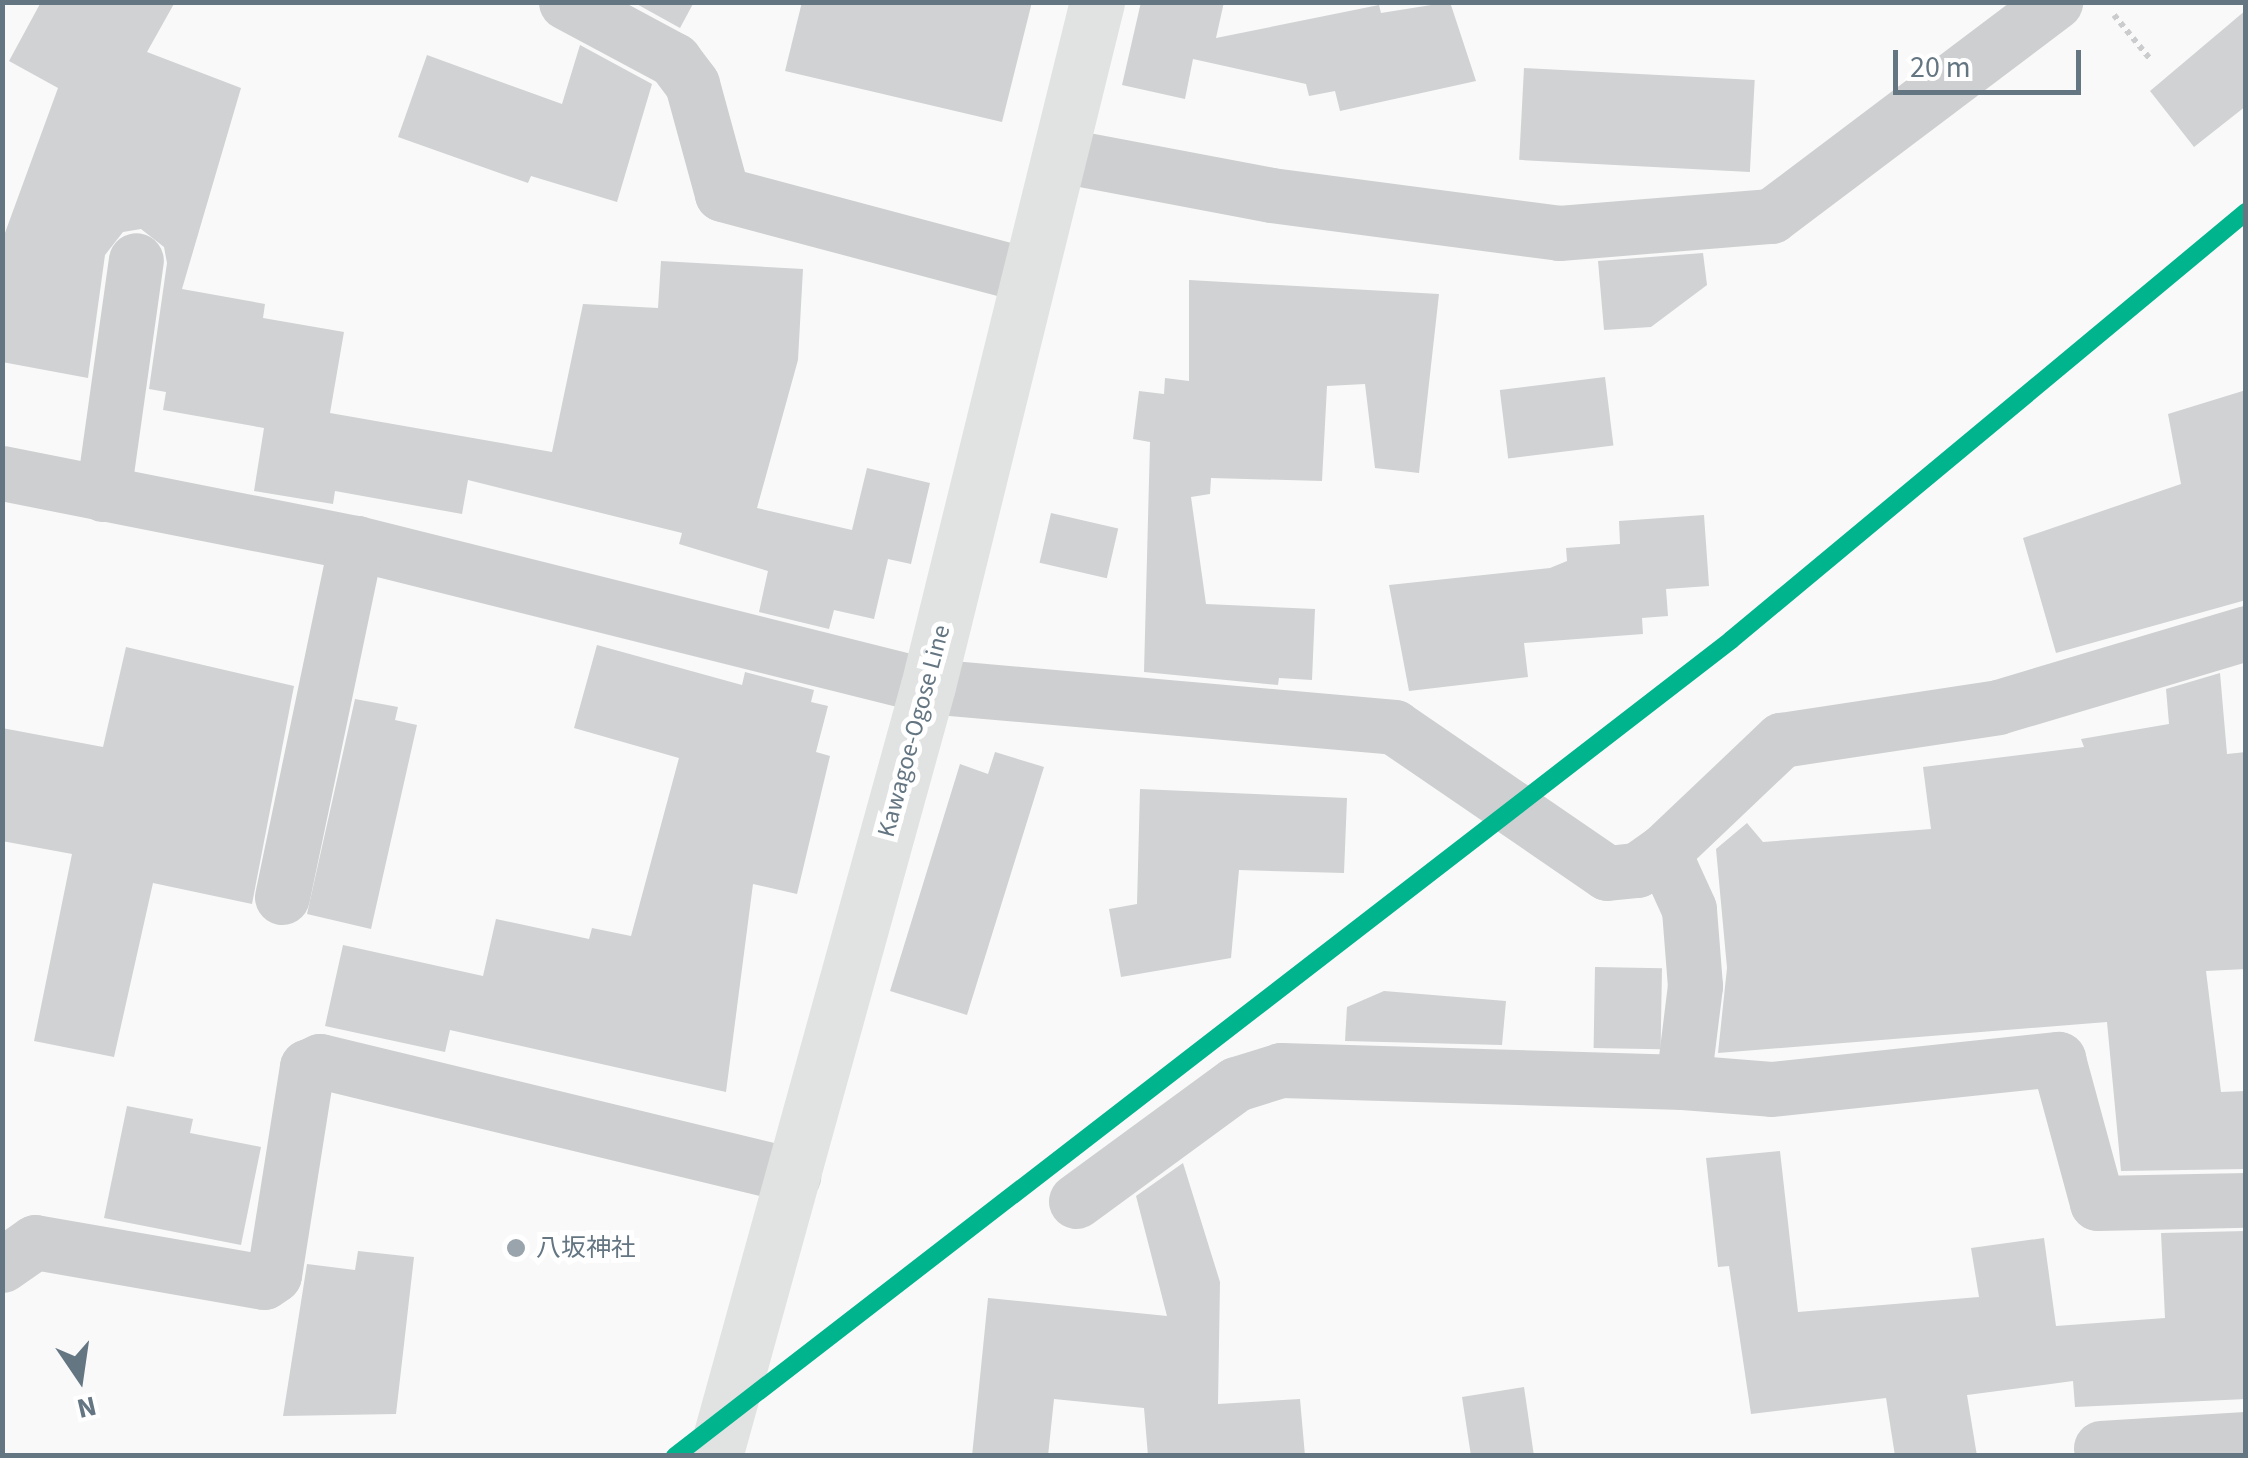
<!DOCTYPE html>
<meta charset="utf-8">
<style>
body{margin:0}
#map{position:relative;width:2248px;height:1458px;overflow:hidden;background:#f9f9f9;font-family:"Source Sans 3","Noto Sans JP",sans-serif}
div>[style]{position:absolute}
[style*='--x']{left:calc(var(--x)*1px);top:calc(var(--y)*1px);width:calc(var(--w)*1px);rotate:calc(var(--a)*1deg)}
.building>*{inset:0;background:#d0d2d3;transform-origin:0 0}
.path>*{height:6px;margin-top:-3px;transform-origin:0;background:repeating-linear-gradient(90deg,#cbcccd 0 5px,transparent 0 10px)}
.minor>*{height:55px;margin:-27.5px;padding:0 27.5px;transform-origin:27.5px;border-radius:27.5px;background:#cecfd0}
.major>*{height:55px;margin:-27.5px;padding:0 27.5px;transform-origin:27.5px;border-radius:27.5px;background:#e1e2e2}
.rail-1>*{height:18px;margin:-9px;padding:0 9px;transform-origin:9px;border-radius:9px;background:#00b48d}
.dots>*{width:28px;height:28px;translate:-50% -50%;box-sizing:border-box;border:5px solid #fff;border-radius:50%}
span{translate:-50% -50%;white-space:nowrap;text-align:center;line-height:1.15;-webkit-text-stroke:10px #fff;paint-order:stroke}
.street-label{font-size:25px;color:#657683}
.poi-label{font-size:25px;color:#657683}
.left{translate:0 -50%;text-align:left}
.frame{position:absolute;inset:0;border:5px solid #657683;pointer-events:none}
.north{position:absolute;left:30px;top:1328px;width:100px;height:100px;-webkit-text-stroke:8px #fff;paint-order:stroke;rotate:167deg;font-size:28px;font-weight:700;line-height:40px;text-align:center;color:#657683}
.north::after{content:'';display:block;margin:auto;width:35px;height:45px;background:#657683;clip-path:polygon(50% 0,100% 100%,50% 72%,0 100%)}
.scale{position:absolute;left:1893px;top:50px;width:188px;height:45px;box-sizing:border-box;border:5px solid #657683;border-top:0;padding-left:12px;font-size:30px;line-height:35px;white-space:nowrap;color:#657683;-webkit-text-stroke:8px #fff;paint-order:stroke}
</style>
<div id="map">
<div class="building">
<i style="clip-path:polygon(41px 2px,175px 2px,147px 52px,241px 88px,182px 289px,265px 304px,263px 318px,344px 332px,330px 413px,552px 452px,583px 304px,658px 308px,661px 261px,803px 269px,798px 360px,757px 508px,852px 530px,867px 468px,930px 483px,911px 564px,888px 559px,874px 619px,834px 610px,829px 629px,759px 612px,768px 571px,679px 544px,682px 533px,468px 480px,462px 514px,335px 491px,333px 504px,254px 491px,264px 428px,163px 410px,166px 392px,149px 389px,167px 263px,164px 247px,141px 229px,123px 232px,105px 255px,88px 378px,2px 362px,2px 241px,58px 88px,9px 61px)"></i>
<i style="clip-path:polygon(633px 2px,694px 2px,680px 28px)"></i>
<i style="clip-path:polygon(802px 2px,1032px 2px,1002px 122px,785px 71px)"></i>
<i style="clip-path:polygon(1141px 2px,1224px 2px,1216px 38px,1379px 5px,1381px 13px,1450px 2px,1476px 81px,1340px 111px,1335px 91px,1309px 96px,1306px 84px,1193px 59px,1185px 99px,1122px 85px)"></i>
<i style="clip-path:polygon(2246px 10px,2246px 106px,2194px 147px,2150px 91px)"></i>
<i style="clip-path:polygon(580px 45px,652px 84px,617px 202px,531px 176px,528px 183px,398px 137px,427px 55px,562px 104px)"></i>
<i style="left:1524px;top:68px;width:231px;height:92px;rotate:3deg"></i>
<i style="clip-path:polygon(1703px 253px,1707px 285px,1651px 327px,1604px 330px,1598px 261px)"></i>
<i style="clip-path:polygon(1189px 280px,1439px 294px,1419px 473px,1375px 468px,1365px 384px,1327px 386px,1322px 481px,1211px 478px,1210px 494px,1191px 497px,1206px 604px,1315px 609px,1312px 680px,1279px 678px,1278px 685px,1144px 672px,1150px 442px,1133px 439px,1139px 391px,1164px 394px,1165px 378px,1189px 381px)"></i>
<i style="left:1605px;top:377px;width:69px;height:106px;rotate:83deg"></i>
<i style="clip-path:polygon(2246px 390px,2246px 600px,2056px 653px,2023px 538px,2181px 484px,2168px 414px)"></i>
<i style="left:1051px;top:513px;width:69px;height:51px;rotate:13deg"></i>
<i style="clip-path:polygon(1704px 515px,1709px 586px,1666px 589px,1668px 616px,1642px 618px,1643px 634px,1524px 643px,1528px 677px,1409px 691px,1389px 585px,1550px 568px,1567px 561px,1566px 548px,1620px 544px,1619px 521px)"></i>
<i style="clip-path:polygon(597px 645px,742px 685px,745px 672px,814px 690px,811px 702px,828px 706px,816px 752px,830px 756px,797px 894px,753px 884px,726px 1092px,450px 1030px,445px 1052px,325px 1026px,343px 945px,483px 976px,496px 919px,589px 939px,592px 928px,631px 936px,679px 758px,574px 728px)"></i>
<i style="clip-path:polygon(126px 647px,294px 686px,252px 904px,153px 883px,114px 1057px,34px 1041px,72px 854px,2px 841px,2px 728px,103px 747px)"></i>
<i style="clip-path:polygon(2220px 673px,2227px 754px,2246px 752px,2246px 969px,2206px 971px,2221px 1092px,2246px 1091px,2246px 1169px,2121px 1171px,2107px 1022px,1718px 1053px,1727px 968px,1716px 849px,1747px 823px,1763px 842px,1931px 829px,1923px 767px,2084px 747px,2081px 739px,2169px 724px,2166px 689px)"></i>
<i style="clip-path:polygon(355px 699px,398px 707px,395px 720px,417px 725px,371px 929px,307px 914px)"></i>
<i style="clip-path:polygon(995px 752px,1044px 767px,967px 1015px,890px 991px,960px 764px,988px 774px)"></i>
<i style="clip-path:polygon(1140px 789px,1347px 798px,1344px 873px,1239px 870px,1231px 958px,1121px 977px,1109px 909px,1137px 904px)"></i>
<i style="left:1595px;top:967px;width:67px;height:81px;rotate:1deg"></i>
<i style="clip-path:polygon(1384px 991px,1506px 1001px,1502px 1045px,1345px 1041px,1347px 1007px)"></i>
<i style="clip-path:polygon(127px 1106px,193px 1119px,190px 1133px,261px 1147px,241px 1245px,104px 1218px)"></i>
<i style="clip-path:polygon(1780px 1151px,1798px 1312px,1979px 1297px,1971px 1248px,2044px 1238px,2056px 1326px,2165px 1318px,2161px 1233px,2246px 1231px,2246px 1399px,2075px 1407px,2073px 1381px,1967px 1395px,1977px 1456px,1895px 1456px,1886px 1398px,1751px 1414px,1729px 1266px,1718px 1267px,1706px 1158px)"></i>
<i style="clip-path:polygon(1183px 1163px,1220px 1282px,1218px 1404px,1300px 1399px,1305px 1456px,1148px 1456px,1144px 1408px,1054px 1399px,1048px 1456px,972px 1456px,988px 1298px,1167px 1316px,1136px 1196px)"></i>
<i style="clip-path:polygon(358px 1251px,414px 1257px,396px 1414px,283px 1416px,307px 1264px,355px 1270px)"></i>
<i style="clip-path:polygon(1524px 1387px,1534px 1456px,1471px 1456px,1462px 1397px)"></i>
</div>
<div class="path">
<i style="--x:2114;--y:15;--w:58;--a:50.6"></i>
</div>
<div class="minor">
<i style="--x:566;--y:2;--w:123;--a:28.2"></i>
<i style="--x:674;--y:60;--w:30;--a:53"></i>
<i style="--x:692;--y:84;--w:114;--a:74.7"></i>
<i style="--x:722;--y:194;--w:315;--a:14.9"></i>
<i style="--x:1060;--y:155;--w:215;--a:10.7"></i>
<i style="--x:1271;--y:195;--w:290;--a:7.5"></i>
<i style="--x:1559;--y:233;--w:213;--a:-4.6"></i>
<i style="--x:1771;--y:216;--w:356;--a:-37"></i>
<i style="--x:2;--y:473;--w:361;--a:11.2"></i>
<i style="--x:356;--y:543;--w:590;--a:14.04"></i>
<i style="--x:928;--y:686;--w:468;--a:5"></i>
<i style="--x:1394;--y:727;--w:258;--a:34.4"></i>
<i style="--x:1607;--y:873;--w:30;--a:-6"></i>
<i style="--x:1637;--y:870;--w:32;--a:-35"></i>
<i style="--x:1663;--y:852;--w:163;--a:-43.5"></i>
<i style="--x:1781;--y:740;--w:219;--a:-8.6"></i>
<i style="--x:1998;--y:707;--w:259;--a:-16.6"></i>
<i style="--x:103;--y:494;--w:236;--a:-82"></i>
<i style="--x:282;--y:897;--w:362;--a:-78.2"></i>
<i style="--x:1683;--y:1082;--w:88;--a:4.5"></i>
<i style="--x:1771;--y:1089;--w:289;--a:-6"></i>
<i style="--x:2058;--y:1059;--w:149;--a:74.8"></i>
<i style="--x:2097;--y:1203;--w:149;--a:-1.2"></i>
<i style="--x:1076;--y:1201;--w:198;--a:-36.2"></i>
<i style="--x:1236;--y:1084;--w:47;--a:-17.3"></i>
<i style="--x:1281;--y:1070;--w:402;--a:1.7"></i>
<i style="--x:1683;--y:1082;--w:97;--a:-82.9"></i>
<i style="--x:1695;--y:986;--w:77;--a:-94.5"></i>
<i style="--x:1689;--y:909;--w:63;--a:-114.5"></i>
<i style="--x:2;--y:1265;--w:40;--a:-34.9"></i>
<i style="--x:35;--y:1242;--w:232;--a:9.9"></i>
<i style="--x:264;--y:1282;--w:12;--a:-35"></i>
<i style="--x:274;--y:1275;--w:211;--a:-81"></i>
<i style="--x:307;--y:1067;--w:14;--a:-25"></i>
<i style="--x:320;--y:1061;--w:487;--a:13.6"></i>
<i style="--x:2101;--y:1448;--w:145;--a:-3.6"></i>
</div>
<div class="major">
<i style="--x:715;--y:1456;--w:799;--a:-74.54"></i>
<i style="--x:928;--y:686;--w:705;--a:-76.12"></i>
</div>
<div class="rail-1">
<i style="--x:675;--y:1456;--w:1335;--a:-37.69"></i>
<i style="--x:1731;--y:640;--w:670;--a:-39.73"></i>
</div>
<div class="dots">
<i style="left:516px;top:1248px;background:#99a4ac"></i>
</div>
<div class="street-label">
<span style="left:914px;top:731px;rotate:-75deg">Kawagoe-Ogose Line</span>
</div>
<div class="poi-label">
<span class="left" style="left:536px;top:1248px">八坂神社</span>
</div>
<div class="frame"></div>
<div class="north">N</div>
<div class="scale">20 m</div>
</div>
